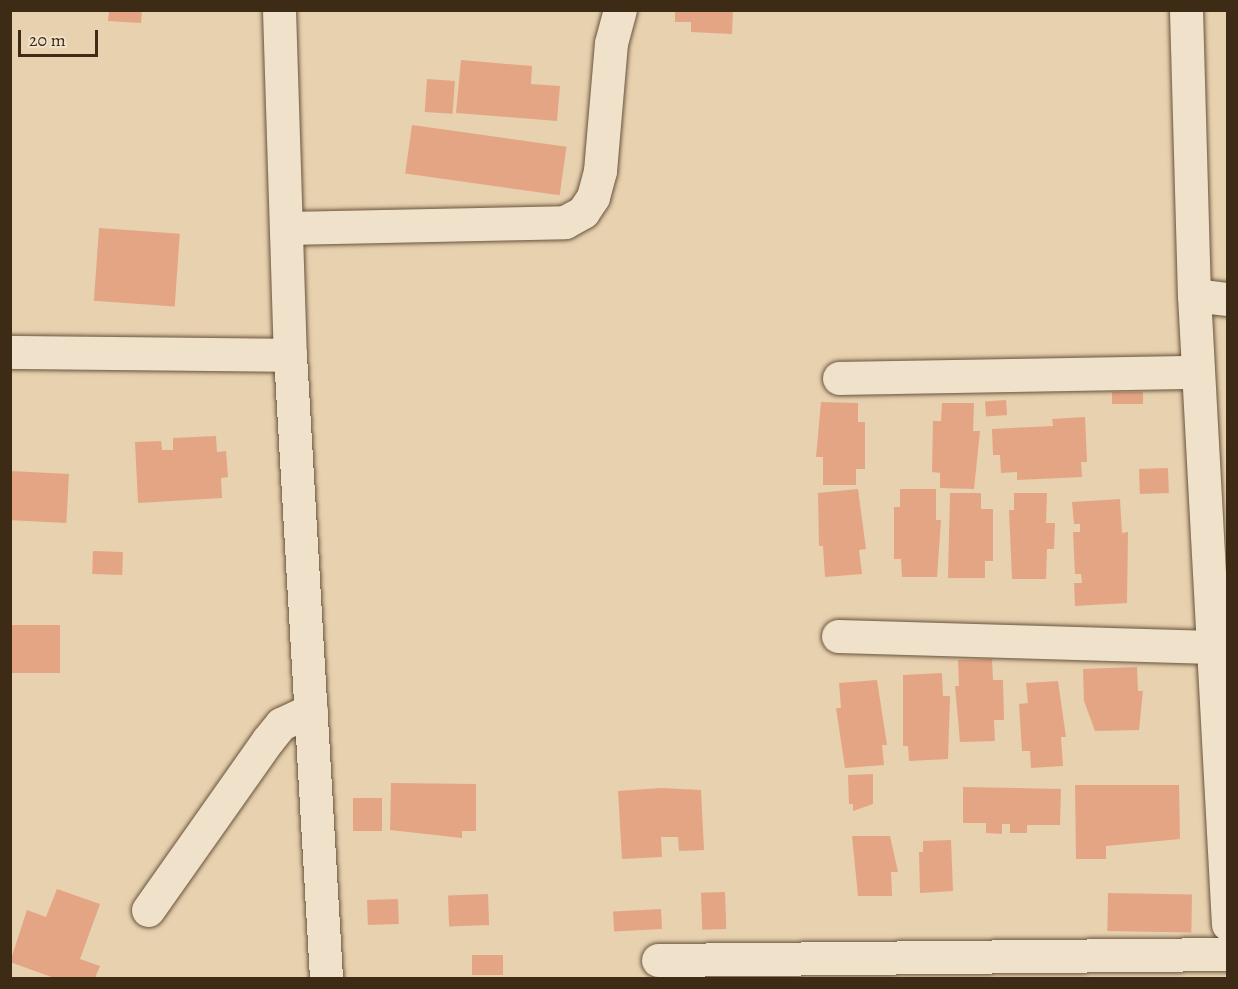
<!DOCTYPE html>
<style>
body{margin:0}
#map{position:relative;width:1238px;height:989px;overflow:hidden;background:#e8d1af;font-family:Alegreya,serif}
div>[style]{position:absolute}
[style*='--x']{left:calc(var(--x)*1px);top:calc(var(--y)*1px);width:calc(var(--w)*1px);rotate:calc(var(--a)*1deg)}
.building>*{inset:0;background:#e4a585;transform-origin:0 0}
.roads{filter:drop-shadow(0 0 2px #68543c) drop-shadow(0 0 2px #68543c)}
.minor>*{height:33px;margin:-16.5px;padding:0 16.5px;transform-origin:16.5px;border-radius:16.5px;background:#f0e1cb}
span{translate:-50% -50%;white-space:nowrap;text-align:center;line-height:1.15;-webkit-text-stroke:4.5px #f0e1cb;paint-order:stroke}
.frame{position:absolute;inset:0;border:12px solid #3e2b16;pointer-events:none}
.scale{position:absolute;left:18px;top:30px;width:80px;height:27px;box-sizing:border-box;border:3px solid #3e2b16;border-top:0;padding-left:8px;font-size:18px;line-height:21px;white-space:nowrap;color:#3e2b16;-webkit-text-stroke:4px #f0e1cb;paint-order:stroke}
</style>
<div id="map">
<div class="building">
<i style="clip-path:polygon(109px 10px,142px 10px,141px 23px,108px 21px)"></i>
<i style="clip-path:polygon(675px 10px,733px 10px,732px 34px,691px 32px,691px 22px,675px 22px)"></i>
<i style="clip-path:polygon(461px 60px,532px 66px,531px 84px,560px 86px,557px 121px,456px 113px)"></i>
<i style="left:427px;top:79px;width:28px;height:33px;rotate:4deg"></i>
<i style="left:412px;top:125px;width:156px;height:49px;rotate:8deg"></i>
<i style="left:99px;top:228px;width:81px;height:73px;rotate:4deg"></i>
<i style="left:1143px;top:392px;width:12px;height:31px;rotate:90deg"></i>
<i style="left:1006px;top:400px;width:15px;height:21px;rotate:86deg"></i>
<i style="clip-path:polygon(821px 402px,858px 403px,858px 422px,865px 422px,865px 469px,856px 469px,856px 485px,823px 485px,823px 457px,816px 457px)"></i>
<i style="clip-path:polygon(942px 403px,974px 403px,973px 431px,980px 431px,974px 489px,940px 488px,940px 473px,932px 472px,933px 421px,941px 421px)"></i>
<i style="clip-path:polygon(1085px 417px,1087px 462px,1081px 462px,1082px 477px,1017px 480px,1017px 472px,1001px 473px,1000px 455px,993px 455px,992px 429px,1053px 426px,1052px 419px)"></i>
<i style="clip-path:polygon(216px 436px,217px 452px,226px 451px,228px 477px,221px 478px,222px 498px,138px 503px,135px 442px,161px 441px,162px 450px,173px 450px,173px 438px)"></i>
<i style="left:1168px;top:468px;width:25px;height:29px;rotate:88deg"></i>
<i style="left:10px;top:471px;width:59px;height:49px;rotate:3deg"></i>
<i style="clip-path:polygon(858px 489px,866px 549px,859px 550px,862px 574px,825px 577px,823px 546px,819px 546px,818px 493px)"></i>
<i style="clip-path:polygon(900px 489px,936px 489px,936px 520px,941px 520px,937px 577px,902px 577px,901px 559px,894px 559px,894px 507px,900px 507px)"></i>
<i style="clip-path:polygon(950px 493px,981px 493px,981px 509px,993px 509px,993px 561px,985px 561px,985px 578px,948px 578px)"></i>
<i style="clip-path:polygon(1014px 493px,1047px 493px,1046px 523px,1055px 523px,1054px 549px,1047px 549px,1046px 579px,1012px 579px,1009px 510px,1014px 510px)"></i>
<i style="clip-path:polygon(1120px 499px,1122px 533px,1128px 532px,1127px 603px,1075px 606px,1074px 583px,1082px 583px,1081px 574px,1075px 574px,1073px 532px,1080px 532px,1080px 524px,1074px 524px,1072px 502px)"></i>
<i style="left:93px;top:551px;width:30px;height:23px;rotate:2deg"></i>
<i style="left:10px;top:625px;width:50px;height:48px"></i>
<i style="clip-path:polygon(992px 659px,993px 680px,1003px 680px,1004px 720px,994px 720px,995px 741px,960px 742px,955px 686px,959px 686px,958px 660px)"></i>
<i style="clip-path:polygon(1137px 667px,1138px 691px,1143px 691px,1139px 730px,1095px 731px,1084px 701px,1083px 669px)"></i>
<i style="clip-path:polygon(942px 673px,943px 696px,950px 696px,948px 759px,909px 761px,908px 746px,903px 746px,903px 675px)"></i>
<i style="clip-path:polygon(877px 680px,887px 745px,882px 745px,884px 765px,845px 768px,836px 708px,841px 708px,839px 683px)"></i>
<i style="clip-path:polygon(1058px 681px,1066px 737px,1061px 737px,1063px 766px,1031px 768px,1030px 751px,1022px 751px,1019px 704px,1028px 703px,1026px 683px)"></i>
<i style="clip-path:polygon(873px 774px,873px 804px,853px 811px,853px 804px,849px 804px,848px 775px)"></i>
<i style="clip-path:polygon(391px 783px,476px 784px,476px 831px,462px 831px,462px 838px,390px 830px)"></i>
<i style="clip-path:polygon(1075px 785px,1179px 785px,1180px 839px,1106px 846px,1106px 859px,1076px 859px)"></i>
<i style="clip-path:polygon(963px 787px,1061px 789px,1060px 825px,1027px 825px,1027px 833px,1010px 833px,1010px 824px,1002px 824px,1002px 834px,986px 833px,986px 823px,963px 823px)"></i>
<i style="clip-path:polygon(661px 788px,701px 790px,704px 850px,679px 851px,678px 837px,661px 837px,662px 857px,622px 859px,618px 791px)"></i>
<i style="left:353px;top:798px;width:29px;height:33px"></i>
<i style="clip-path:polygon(852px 836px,890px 836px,898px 872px,891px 872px,892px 896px,858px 896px)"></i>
<i style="clip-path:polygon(951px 840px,953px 891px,920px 893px,919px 852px,923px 852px,923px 841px)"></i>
<i style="clip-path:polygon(57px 889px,100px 904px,80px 959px,100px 966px,95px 978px,54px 978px,10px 962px,27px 910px,46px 917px)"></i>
<i style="left:725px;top:892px;width:37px;height:24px;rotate:88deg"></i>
<i style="left:1108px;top:893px;width:84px;height:38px;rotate:1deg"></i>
<i style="left:488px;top:894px;width:31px;height:40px;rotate:88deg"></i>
<i style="left:398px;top:899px;width:25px;height:31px;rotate:88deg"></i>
<i style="left:661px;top:909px;width:20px;height:48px;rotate:87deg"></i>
<i style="left:472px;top:955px;width:31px;height:20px"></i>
</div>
<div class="roads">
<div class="minor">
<i style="--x:279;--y:10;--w:345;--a:88.2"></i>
<i style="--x:290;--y:355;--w:624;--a:86.69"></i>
<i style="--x:1186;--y:10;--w:285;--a:88.4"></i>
<i style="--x:1194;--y:295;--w:630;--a:86.91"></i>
<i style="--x:286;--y:228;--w:279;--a:-1.2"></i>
<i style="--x:565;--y:222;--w:21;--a:-29"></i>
<i style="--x:583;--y:212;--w:18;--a:-56"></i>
<i style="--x:593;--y:197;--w:27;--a:-75"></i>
<i style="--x:600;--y:171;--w:128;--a:-85.1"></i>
<i style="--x:611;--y:43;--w:34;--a:-75"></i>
<i style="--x:1194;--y:295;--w:34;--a:7"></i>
<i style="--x:10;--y:352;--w:280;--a:0.6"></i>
<i style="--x:839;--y:378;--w:359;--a:-1"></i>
<i style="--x:838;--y:636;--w:375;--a:1.7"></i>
<i style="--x:148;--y:910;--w:208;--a:-54.8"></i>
<i style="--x:268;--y:740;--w:21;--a:-51"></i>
<i style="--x:281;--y:724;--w:33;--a:-25"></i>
<i style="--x:658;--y:960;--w:570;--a:-0.6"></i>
</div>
</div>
<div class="frame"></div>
<div class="scale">20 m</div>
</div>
